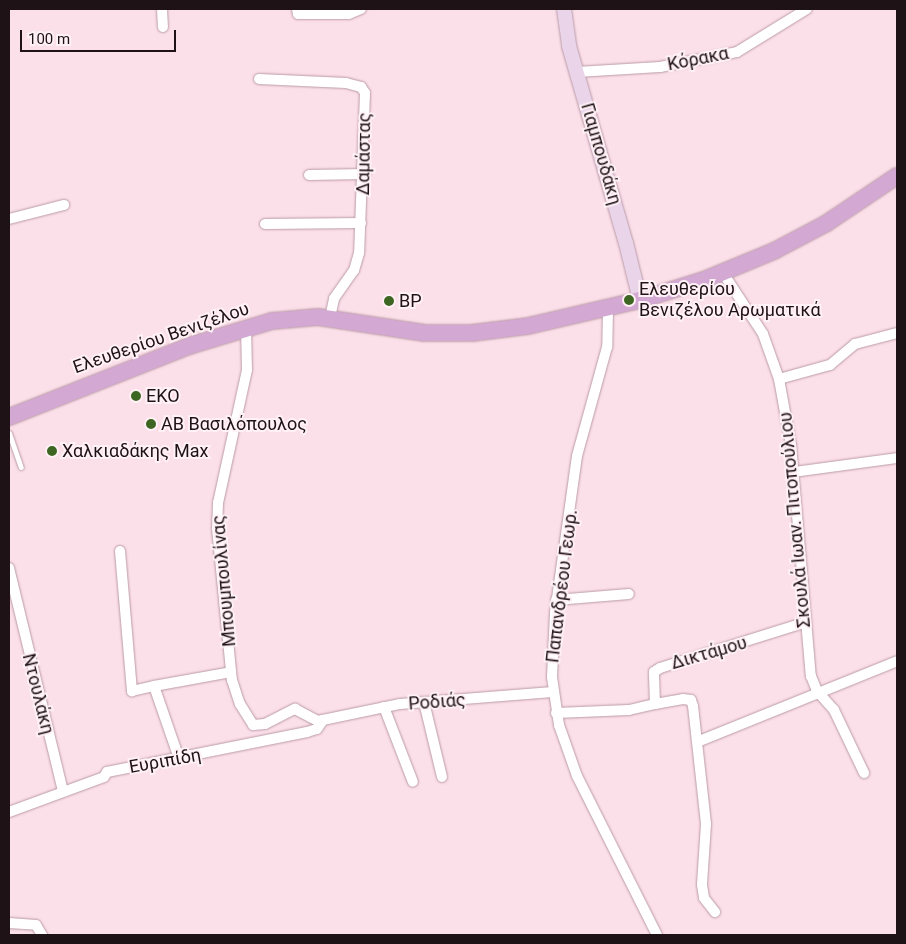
<!DOCTYPE html>
<meta charset="utf-8">
<style>
body{margin:0}
#map{position:relative;width:906px;height:944px;overflow:hidden;background:#fbdfe9;font-family:Roboto,sans-serif}
div>[style]{position:absolute}
[style*='--x']{left:calc(var(--x)*1px);top:calc(var(--y)*1px);width:calc(var(--w)*1px);rotate:calc(var(--a)*1deg)}
.roads{filter:drop-shadow(0 0 1px #bb9ba7) drop-shadow(0 0 1px #bb9ba7)}
.lane>*{height:5px;margin:-2.5px;padding:0 2.5px;transform-origin:2.5px;border-radius:2.5px;background:#fff}
.street>*{height:10px;margin:-5px;padding:0 5px;transform-origin:5px;border-radius:5px;background:#fff}
.secondary>*{height:14px;margin:-7px;padding:0 7px;transform-origin:7px;border-radius:7px;background:#e9d4e9}
.primary>*{height:16px;margin:-8px;padding:0 8px;transform-origin:8px;border-radius:8px;background:#d3a9d3}
.dots>*{width:14px;height:14px;translate:-50% -50%;box-sizing:border-box;border:2px solid #fff1f5;border-radius:50%}
span{translate:-50% -50%;white-space:nowrap;text-align:center;line-height:1.15;-webkit-text-stroke:4px #fff1f5;paint-order:stroke}
.street-label{font-size:18px;color:#1e1217}
.poi-label{font-size:18px;color:#1e1217}
.left{translate:0 -50%;text-align:left}
.frame{position:absolute;inset:0;border:10px solid #1e1217;pointer-events:none}
.scale{position:absolute;left:20px;top:30px;width:156px;height:22px;box-sizing:border-box;border:2px solid #1e1217;border-top:0;padding-left:6px;font-size:15px;line-height:18px;white-space:nowrap;color:#1e1217;-webkit-text-stroke:4px #fff1f5;paint-order:stroke}
</style>
<div id="map">
<div class="roads">
<div class="lane">
<i style="--x:9;--y:433;--w:36;--a:71"></i>
</div>
<div class="street">
<i style="--x:162;--y:9;--w:18;--a:87"></i>
<i style="--x:297;--y:9;--w:5;--a:79"></i>
<i style="--x:298;--y:14;--w:51;--a:0"></i>
<i style="--x:349;--y:14;--w:13;--a:-23"></i>
<i style="--x:577;--y:72;--w:83;--a:-3.4"></i>
<i style="--x:660;--y:67;--w:78;--a:-11"></i>
<i style="--x:737;--y:52;--w:82;--a:-31.6"></i>
<i style="--x:259;--y:79;--w:87;--a:2.6"></i>
<i style="--x:346;--y:83;--w:16;--a:15"></i>
<i style="--x:361;--y:87;--w:7;--a:56"></i>
<i style="--x:365;--y:93;--w:160;--a:92.1"></i>
<i style="--x:359;--y:253;--w:18;--a:106"></i>
<i style="--x:354;--y:270;--w:35;--a:125"></i>
<i style="--x:334;--y:299;--w:19;--a:102"></i>
<i style="--x:309;--y:175;--w:56;--a:-1"></i>
<i style="--x:9;--y:219;--w:57;--a:-14.3"></i>
<i style="--x:265;--y:224;--w:96;--a:-0.6"></i>
<i style="--x:723;--y:273;--w:73;--a:56.7"></i>
<i style="--x:763;--y:334;--w:48;--a:70.4"></i>
<i style="--x:779;--y:379;--w:67;--a:79.7"></i>
<i style="--x:791;--y:445;--w:232;--a:85.1"></i>
<i style="--x:811;--y:676;--w:16;--a:68"></i>
<i style="--x:817;--y:691;--w:25;--a:48"></i>
<i style="--x:834;--y:710;--w:70;--a:64.5"></i>
<i style="--x:608;--y:308;--w:39;--a:91"></i>
<i style="--x:607;--y:347;--w:113;--a:105.4"></i>
<i style="--x:577;--y:456;--w:159;--a:98"></i>
<i style="--x:555;--y:613;--w:64;--a:92.7"></i>
<i style="--x:552;--y:677;--w:49;--a:81.7"></i>
<i style="--x:559;--y:725;--w:54;--a:70.6"></i>
<i style="--x:577;--y:776;--w:178;--a:63.3"></i>
<i style="--x:246;--y:328;--w:42;--a:88.6"></i>
<i style="--x:247;--y:370;--w:136;--a:102.3"></i>
<i style="--x:218;--y:503;--w:25;--a:92"></i>
<i style="--x:217;--y:528;--w:153;--a:84.4"></i>
<i style="--x:232;--y:680;--w:25;--a:72"></i>
<i style="--x:240;--y:704;--w:25;--a:58"></i>
<i style="--x:253;--y:725;--w:12;--a:-5"></i>
<i style="--x:265;--y:724;--w:34;--a:-27"></i>
<i style="--x:295;--y:709;--w:26;--a:28"></i>
<i style="--x:318;--y:721;--w:84;--a:-11.7"></i>
<i style="--x:400;--y:704;--w:153;--a:-4.5"></i>
<i style="--x:779;--y:379;--w:53;--a:-15.4"></i>
<i style="--x:830;--y:365;--w:33;--a:-40"></i>
<i style="--x:855;--y:344;--w:43;--a:-14.7"></i>
<i style="--x:794;--y:472;--w:104;--a:-7.7"></i>
<i style="--x:120;--y:551;--w:141;--a:85.1"></i>
<i style="--x:132;--y:691;--w:23;--a:-13"></i>
<i style="--x:154;--y:686;--w:76;--a:70.9"></i>
<i style="--x:9;--y:568;--w:229;--a:76.4"></i>
<i style="--x:556;--y:600;--w:73;--a:-4.7"></i>
<i style="--x:154;--y:686;--w:78;--a:-10.3"></i>
<i style="--x:424;--y:702;--w:77;--a:76.5"></i>
<i style="--x:655;--y:704;--w:28;--a:-10"></i>
<i style="--x:683;--y:699;--w:8;--a:7"></i>
<i style="--x:691;--y:700;--w:6;--a:72"></i>
<i style="--x:693;--y:706;--w:119;--a:83.7"></i>
<i style="--x:706;--y:824;--w:61;--a:93.8"></i>
<i style="--x:702;--y:885;--w:13;--a:81"></i>
<i style="--x:704;--y:898;--w:18;--a:52"></i>
<i style="--x:384;--y:707;--w:80;--a:68.9"></i>
<i style="--x:556;--y:713;--w:73;--a:-2.4"></i>
<i style="--x:629;--y:710;--w:27;--a:-13"></i>
<i style="--x:655;--y:704;--w:32;--a:-92"></i>
<i style="--x:654;--y:672;--w:7;--a:-34"></i>
<i style="--x:660;--y:668;--w:151;--a:-17.4"></i>
<i style="--x:697;--y:742;--w:216;--a:-22"></i>
<i style="--x:9;--y:812;--w:101;--a:-20.2"></i>
<i style="--x:104;--y:777;--w:6;--a:-59"></i>
<i style="--x:107;--y:772;--w:204;--a:-11.3"></i>
<i style="--x:307;--y:732;--w:10;--a:-17"></i>
<i style="--x:317;--y:729;--w:11;--a:-56"></i>
<i style="--x:9;--y:923;--w:27;--a:4"></i>
<i style="--x:36;--y:925;--w:12;--a:59"></i>
</div>
<div class="secondary">
<i style="--x:564;--y:9;--w:37;--a:82"></i>
<i style="--x:569;--y:46;--w:205;--a:73.9"></i>
<i style="--x:626;--y:243;--w:59;--a:76.2"></i>
</div>
<div class="primary">
<i style="--x:9;--y:417;--w:193;--a:-21.5"></i>
<i style="--x:189;--y:346;--w:87;--a:-16.8"></i>
<i style="--x:272;--y:321;--w:46;--a:-5"></i>
<i style="--x:318;--y:317;--w:108;--a:8.5"></i>
<i style="--x:425;--y:333;--w:47;--a:0"></i>
<i style="--x:472;--y:333;--w:56;--a:-7.1"></i>
<i style="--x:528;--y:326;--w:115;--a:-13.1"></i>
<i style="--x:640;--y:300;--w:67;--a:-17.4"></i>
<i style="--x:704;--y:280;--w:76;--a:-22.5"></i>
<i style="--x:774;--y:251;--w:60;--a:-27.8"></i>
<i style="--x:827;--y:223;--w:84;--a:-33.9"></i>
</div>
</div>
<div class="dots">
<i style="left:629px;top:300px;background:#3d6622"></i>
<i style="left:389px;top:301px;background:#3d6622"></i>
<i style="left:136px;top:396px;background:#3d6622"></i>
<i style="left:151px;top:424px;background:#3d6622"></i>
<i style="left:52px;top:451px;background:#3d6622"></i>
</div>
<div class="street-label">
<span style="left:698px;top:59px;rotate:-11deg">Κόρακα</span>
<span style="left:364px;top:154px;rotate:-89deg">Δαμάστας</span>
<span style="left:601px;top:154px;rotate:74deg">Γιαμπουδάκη</span>
<span style="left:161px;top:338px;rotate:-19deg">Ελευθερίου Βενιζέλου</span>
<span style="left:795px;top:520px;rotate:-95deg">Σκουλά Ιωαν. Πιτοπούλιου</span>
<span style="left:224px;top:581px;rotate:-95deg">Μπουμπουλίνας</span>
<span style="left:562px;top:586px;rotate:-83deg">Παπανδρέου Γεωρ.</span>
<span style="left:709px;top:653px;rotate:-16deg">Δικτάμου</span>
<span style="left:38px;top:694px;rotate:76deg">Ντουλάκη</span>
<span style="left:437px;top:702px;rotate:-4deg">Ροδιάς</span>
<span style="left:165px;top:761px;rotate:-10deg">Ευριπίδη</span>
</div>
<div class="poi-label">
<span class="left" style="left:639px;top:300px">Ελευθερίου<br>Βενιζέλου Αρωματικά</span>
<span class="left" style="left:399px;top:301px">BP</span>
<span class="left" style="left:146px;top:396px">EKO</span>
<span class="left" style="left:161px;top:424px">ΑΒ Βασιλόπουλος</span>
<span class="left" style="left:62px;top:451px">Χαλκιαδάκης Max</span>
</div>
<div class="frame"></div>
<div class="scale">100 m</div>
</div>
